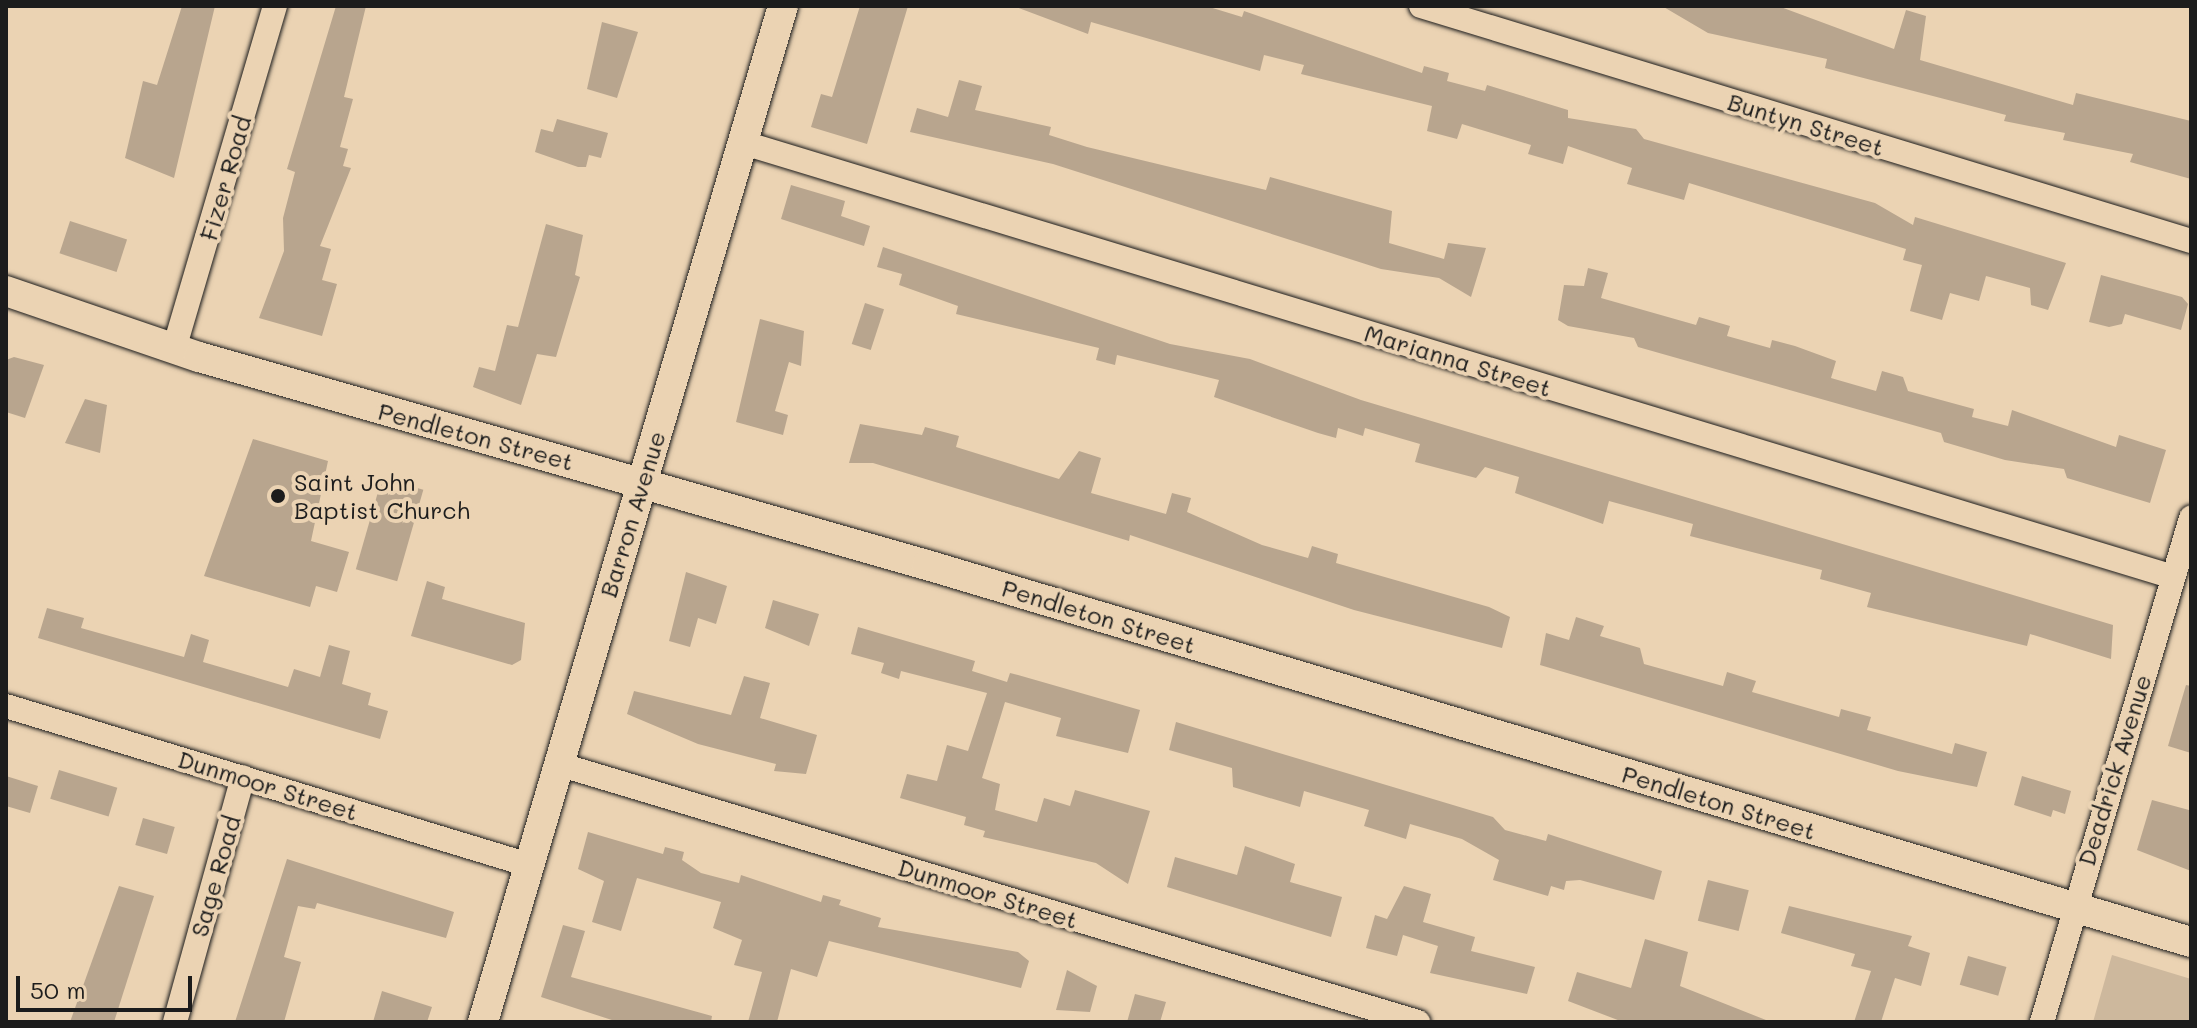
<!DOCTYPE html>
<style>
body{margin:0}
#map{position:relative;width:2197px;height:1028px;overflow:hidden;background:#ebd3b3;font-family:Mali,sans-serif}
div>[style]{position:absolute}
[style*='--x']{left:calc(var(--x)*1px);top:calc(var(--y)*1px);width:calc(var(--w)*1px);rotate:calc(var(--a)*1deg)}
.green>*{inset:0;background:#cdb89d}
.building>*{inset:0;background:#b8a58e;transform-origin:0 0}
.roads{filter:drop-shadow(0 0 2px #1c1c1c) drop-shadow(0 0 2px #1c1c1c)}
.minor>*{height:24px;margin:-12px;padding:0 12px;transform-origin:12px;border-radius:12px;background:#ebd3b3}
.major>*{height:30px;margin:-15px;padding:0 15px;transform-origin:15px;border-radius:15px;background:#ebd3b3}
.dots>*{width:22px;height:22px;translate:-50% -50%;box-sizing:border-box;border:4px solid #ebd3b3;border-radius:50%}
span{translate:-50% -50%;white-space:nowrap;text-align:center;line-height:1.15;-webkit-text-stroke:8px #ebd3b3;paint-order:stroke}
.street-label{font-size:24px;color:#1c1c1c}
.poi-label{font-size:24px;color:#1c1c1c}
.left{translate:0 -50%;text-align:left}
.frame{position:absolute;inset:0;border:8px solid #1c1c1c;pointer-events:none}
.scale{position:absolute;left:16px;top:976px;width:176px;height:36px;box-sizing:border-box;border:4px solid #1c1c1c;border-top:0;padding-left:10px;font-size:24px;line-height:28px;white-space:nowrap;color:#1c1c1c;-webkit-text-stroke:6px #ebd3b3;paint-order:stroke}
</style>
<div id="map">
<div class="green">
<i style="clip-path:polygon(2112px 955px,2191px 979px,2191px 1022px,2093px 1022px)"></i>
</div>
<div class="building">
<i style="clip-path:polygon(182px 6px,215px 6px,174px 178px,125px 158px,143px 81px,157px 85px)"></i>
<i style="clip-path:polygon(336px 6px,366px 6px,344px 97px,353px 99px,340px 147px,348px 149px,343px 166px,351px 168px,320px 246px,331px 249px,322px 280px,337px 284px,322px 336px,259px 318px,284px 251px,283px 218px,295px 172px,287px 169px)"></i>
<i style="clip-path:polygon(860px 6px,908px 6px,867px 144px,811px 127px,821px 94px,832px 97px)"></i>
<i style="clip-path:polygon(1013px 6px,1206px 6px,1242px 17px,1244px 11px,1422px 73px,1424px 66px,1449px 73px,1447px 81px,1485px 91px,1487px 85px,1568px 110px,1568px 118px,1636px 129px,1644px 139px,1875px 203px,1913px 225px,1915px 217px,2066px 263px,2048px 310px,2031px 305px,2030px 288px,1986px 276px,1979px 301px,1950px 293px,1942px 320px,1910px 311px,1922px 265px,1903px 260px,1906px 249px,1689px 183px,1684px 200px,1627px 184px,1632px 168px,1568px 146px,1563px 164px,1528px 154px,1531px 145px,1462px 124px,1457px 139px,1427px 131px,1432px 106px,1301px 74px,1304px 65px,1264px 55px,1260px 71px,1091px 22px,1088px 34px)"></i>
<i style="clip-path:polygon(1662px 6px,1778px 6px,1894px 49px,1906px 10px,1926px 16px,1920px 60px,2073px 105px,2076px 93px,2191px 121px,2191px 179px,2130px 162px,2133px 154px,2063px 140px,2065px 133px,2004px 121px,2006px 115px,1825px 68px,1827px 59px,1708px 33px)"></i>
<i style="clip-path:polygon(602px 22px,638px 32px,617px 98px,587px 89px)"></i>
<i style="clip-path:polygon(959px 80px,982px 86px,975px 110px,1051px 127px,1049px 135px,1087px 147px,1266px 190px,1270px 177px,1392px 211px,1389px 243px,1444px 259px,1448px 243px,1486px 248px,1471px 297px,1439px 278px,1381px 269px,1053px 164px,910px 132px,917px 108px,948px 117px)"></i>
<i style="clip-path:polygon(557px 119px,608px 133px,601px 158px,589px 155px,586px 167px,578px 167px,535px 152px,541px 129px,553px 132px)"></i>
<i style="clip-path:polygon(791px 185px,845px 201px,841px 216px,870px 226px,864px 246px,781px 219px)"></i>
<i style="left:70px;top:221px;width:60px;height:34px;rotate:18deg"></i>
<i style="clip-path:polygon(546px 224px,583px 235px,575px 275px,580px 277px,556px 357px,537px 354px,521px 405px,473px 387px,479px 367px,495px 371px,507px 325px,518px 327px)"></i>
<i style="clip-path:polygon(883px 247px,1170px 344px,1250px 359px,1361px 400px,2113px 625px,2111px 659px,2030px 634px,2027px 646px,1867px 607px,1871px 593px,1820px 579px,1822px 570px,1690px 536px,1693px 524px,1609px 501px,1603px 524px,1515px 493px,1519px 477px,1485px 467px,1476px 478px,1415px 462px,1420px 444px,1365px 428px,1363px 436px,1338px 428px,1336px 438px,1318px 433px,1214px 397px,1219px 380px,1117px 355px,1115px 365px,1096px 360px,1099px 348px,956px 314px,958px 306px,899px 285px,902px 274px,877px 267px)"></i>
<i style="clip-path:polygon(1588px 268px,1608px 273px,1601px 298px,1696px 325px,1699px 317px,1730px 326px,1727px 336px,1770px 348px,1772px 340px,1795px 346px,1836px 361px,1831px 378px,1876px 391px,1882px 371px,1903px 377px,1908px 391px,1974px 409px,1972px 417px,2008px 426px,2012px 410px,2116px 447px,2119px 435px,2166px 450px,2150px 503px,2067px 478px,2064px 469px,2005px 460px,1944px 442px,1941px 433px,1638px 347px,1634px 338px,1568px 326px,1558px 320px,1564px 285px,1584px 286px)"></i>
<i style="clip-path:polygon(2101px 275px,2182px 297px,2188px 304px,2181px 330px,2125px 314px,2122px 324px,2109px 327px,2089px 322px)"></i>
<i style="left:865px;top:303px;width:20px;height:43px;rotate:18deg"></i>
<i style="clip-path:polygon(760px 319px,804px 331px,801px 366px,789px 362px,775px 411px,788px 415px,783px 435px,736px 422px)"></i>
<i style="clip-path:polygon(14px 357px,44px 365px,25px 418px,6px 412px,6px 360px)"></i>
<i style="clip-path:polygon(85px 399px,107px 405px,100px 453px,65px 443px)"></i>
<i style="clip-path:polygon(860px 424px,922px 435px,925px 427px,959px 436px,956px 447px,1059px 479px,1079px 451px,1101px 458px,1091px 493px,1166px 514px,1172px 493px,1191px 498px,1187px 512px,1262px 545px,1308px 558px,1312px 546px,1338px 554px,1336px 563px,1489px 607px,1510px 617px,1502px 648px,1354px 610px,1130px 535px,1129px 541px,873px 463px,849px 463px)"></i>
<i style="clip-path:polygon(253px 439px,328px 461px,311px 541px,349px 552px,337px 592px,316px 586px,310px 607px,204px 576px)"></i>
<i style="left:382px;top:478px;width:43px;height:95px;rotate:16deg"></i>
<i style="clip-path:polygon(686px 572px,727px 586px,716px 624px,698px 618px,690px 647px,669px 641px)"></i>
<i style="clip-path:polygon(427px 581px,445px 587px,442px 599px,525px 623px,521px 660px,512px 665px,411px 636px)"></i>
<i style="clip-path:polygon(773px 600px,819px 614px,809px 646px,765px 628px)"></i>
<i style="clip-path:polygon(47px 608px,84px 618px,81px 628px,184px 657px,191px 634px,209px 640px,203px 662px,288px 687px,294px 669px,320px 677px,329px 645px,350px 651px,342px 684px,371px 693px,368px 705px,388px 711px,380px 739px,38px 638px)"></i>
<i style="clip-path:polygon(1576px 617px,1604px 626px,1600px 636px,1640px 648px,1644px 664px,1723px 686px,1727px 672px,1756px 681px,1752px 692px,1839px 717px,1841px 709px,1871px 717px,1867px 730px,1952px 754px,1955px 743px,1987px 752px,1977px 787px,1898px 771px,1540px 665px,1546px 633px,1569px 640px)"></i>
<i style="clip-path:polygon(858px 627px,975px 661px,972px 671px,1007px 682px,1010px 673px,1018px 675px,1140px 710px,1128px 753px,1056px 736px,1061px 718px,1005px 702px,982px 778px,1000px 784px,995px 810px,1037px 822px,1044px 798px,1070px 806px,1075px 790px,1150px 811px,1128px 884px,1096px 863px,983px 837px,985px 831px,964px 825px,966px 817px,900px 798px,907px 774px,937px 781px,947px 745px,968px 751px,987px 693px,901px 671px,899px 679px,881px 673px,884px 663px,851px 654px)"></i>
<i style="clip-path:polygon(744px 676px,770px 683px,760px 718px,817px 735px,806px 774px,774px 771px,776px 764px,698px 744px,627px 714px,634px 691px,731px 715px)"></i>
<i style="clip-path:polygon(2186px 685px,2191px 686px,2191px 753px,2168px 746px)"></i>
<i style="clip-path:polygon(1176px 722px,1493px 817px,1505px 830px,1546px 841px,1548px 834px,1662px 871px,1654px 900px,1580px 880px,1566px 881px,1564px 890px,1551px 886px,1548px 896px,1493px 880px,1499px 860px,1462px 839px,1410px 824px,1406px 839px,1364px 826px,1369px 810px,1304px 791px,1300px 807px,1233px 787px,1232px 768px,1169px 750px)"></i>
<i style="left:59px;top:770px;width:61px;height:30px;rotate:17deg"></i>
<i style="clip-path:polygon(6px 776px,38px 786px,30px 813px,6px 806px)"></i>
<i style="clip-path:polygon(2022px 776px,2071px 791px,2065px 814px,2053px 810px,2051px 817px,2014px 805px)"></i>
<i style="clip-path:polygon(2152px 800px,2189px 810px,2191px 871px,2137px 850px)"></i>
<i style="left:143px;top:818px;width:33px;height:28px;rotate:16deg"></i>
<i style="clip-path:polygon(588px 832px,663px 854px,665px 847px,684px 852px,682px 860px,701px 873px,739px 883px,741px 875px,821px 902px,823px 895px,841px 900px,839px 905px,881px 918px,878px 927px,1018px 952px,1029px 961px,1021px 988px,829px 941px,817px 977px,791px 969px,777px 1022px,748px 1022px,762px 972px,734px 965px,742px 940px,713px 928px,721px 902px,637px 878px,621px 931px,592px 922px,604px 881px,578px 869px)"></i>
<i style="clip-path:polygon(1245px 846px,1295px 864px,1290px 882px,1342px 897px,1331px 937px,1167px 887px,1175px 857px,1237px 875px)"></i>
<i style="clip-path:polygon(287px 859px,454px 912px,446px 938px,317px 903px,315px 909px,298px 906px,284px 957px,301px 962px,284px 1022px,235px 1022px)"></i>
<i style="left:1708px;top:880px;width:42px;height:42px;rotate:14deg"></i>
<i style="clip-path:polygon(119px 886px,154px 896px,114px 1022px,70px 1022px)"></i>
<i style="clip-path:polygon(1404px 886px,1431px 894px,1423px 922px,1475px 937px,1471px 951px,1535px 967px,1527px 994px,1430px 973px,1438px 946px,1403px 935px,1397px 956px,1366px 948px,1375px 915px,1387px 919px)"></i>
<i style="clip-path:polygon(1789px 906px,1912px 936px,1908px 946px,1930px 953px,1921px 986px,1895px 978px,1881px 1022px,1854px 1022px,1871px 971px,1851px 966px,1855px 954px,1781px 933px)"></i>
<i style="clip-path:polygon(563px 925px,585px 931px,571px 977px,712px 1016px,711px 1022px,618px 1022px,541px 997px)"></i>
<i style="clip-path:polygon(1645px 939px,1688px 952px,1680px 986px,1771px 1022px,1623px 1022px,1568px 1001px,1577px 972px,1631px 988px)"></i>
<i style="left:1968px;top:956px;width:40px;height:30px;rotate:16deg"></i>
<i style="clip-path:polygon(1067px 970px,1097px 986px,1090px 1012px,1056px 1010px)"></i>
<i style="clip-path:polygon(382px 991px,432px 1007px,427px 1022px,373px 1022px)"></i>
<i style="clip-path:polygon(1135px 994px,1166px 1002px,1160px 1022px,1127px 1022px)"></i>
</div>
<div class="roads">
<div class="minor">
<i style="--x:1421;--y:6;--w:805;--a:16.97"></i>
<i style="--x:744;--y:143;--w:1493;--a:16.89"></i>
<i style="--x:174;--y:349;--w:358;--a:-73.6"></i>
<i style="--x:6;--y:706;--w:547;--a:16.91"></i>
<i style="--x:558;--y:764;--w:898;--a:16.7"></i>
<i style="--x:175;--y:1022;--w:254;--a:-74.5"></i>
<i style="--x:2042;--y:1022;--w:526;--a:-73.53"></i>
</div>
<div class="major">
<i style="--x:6;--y:291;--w:204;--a:18.9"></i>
<i style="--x:199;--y:357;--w:757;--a:15.95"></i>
<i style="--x:927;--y:565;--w:1319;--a:16.61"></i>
<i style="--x:483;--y:1022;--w:1059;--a:-73.55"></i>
</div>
</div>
<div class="dots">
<i style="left:278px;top:496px;background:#1c1c1c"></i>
</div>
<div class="street-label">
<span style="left:1806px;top:124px;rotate:17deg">Buntyn Street</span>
<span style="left:225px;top:178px;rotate:-74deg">Fizer Road</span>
<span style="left:1458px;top:360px;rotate:17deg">Marianna Street</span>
<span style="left:476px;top:436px;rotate:15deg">Pendleton Street</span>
<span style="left:632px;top:514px;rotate:-73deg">Barron Avenue</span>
<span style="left:1099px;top:616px;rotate:17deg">Pendleton Street</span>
<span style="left:2114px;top:770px;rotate:-73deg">Deadrick Avenue</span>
<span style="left:268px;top:785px;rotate:17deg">Dunmoor Street</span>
<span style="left:1719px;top:802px;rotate:17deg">Pendleton Street</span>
<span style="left:215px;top:876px;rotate:-74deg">Sage Road</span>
<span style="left:988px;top:893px;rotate:17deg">Dunmoor Street</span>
</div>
<div class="poi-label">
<span class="left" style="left:294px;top:496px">Saint John<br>Baptist Church</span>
</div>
<div class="frame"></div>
<div class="scale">50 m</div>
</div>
